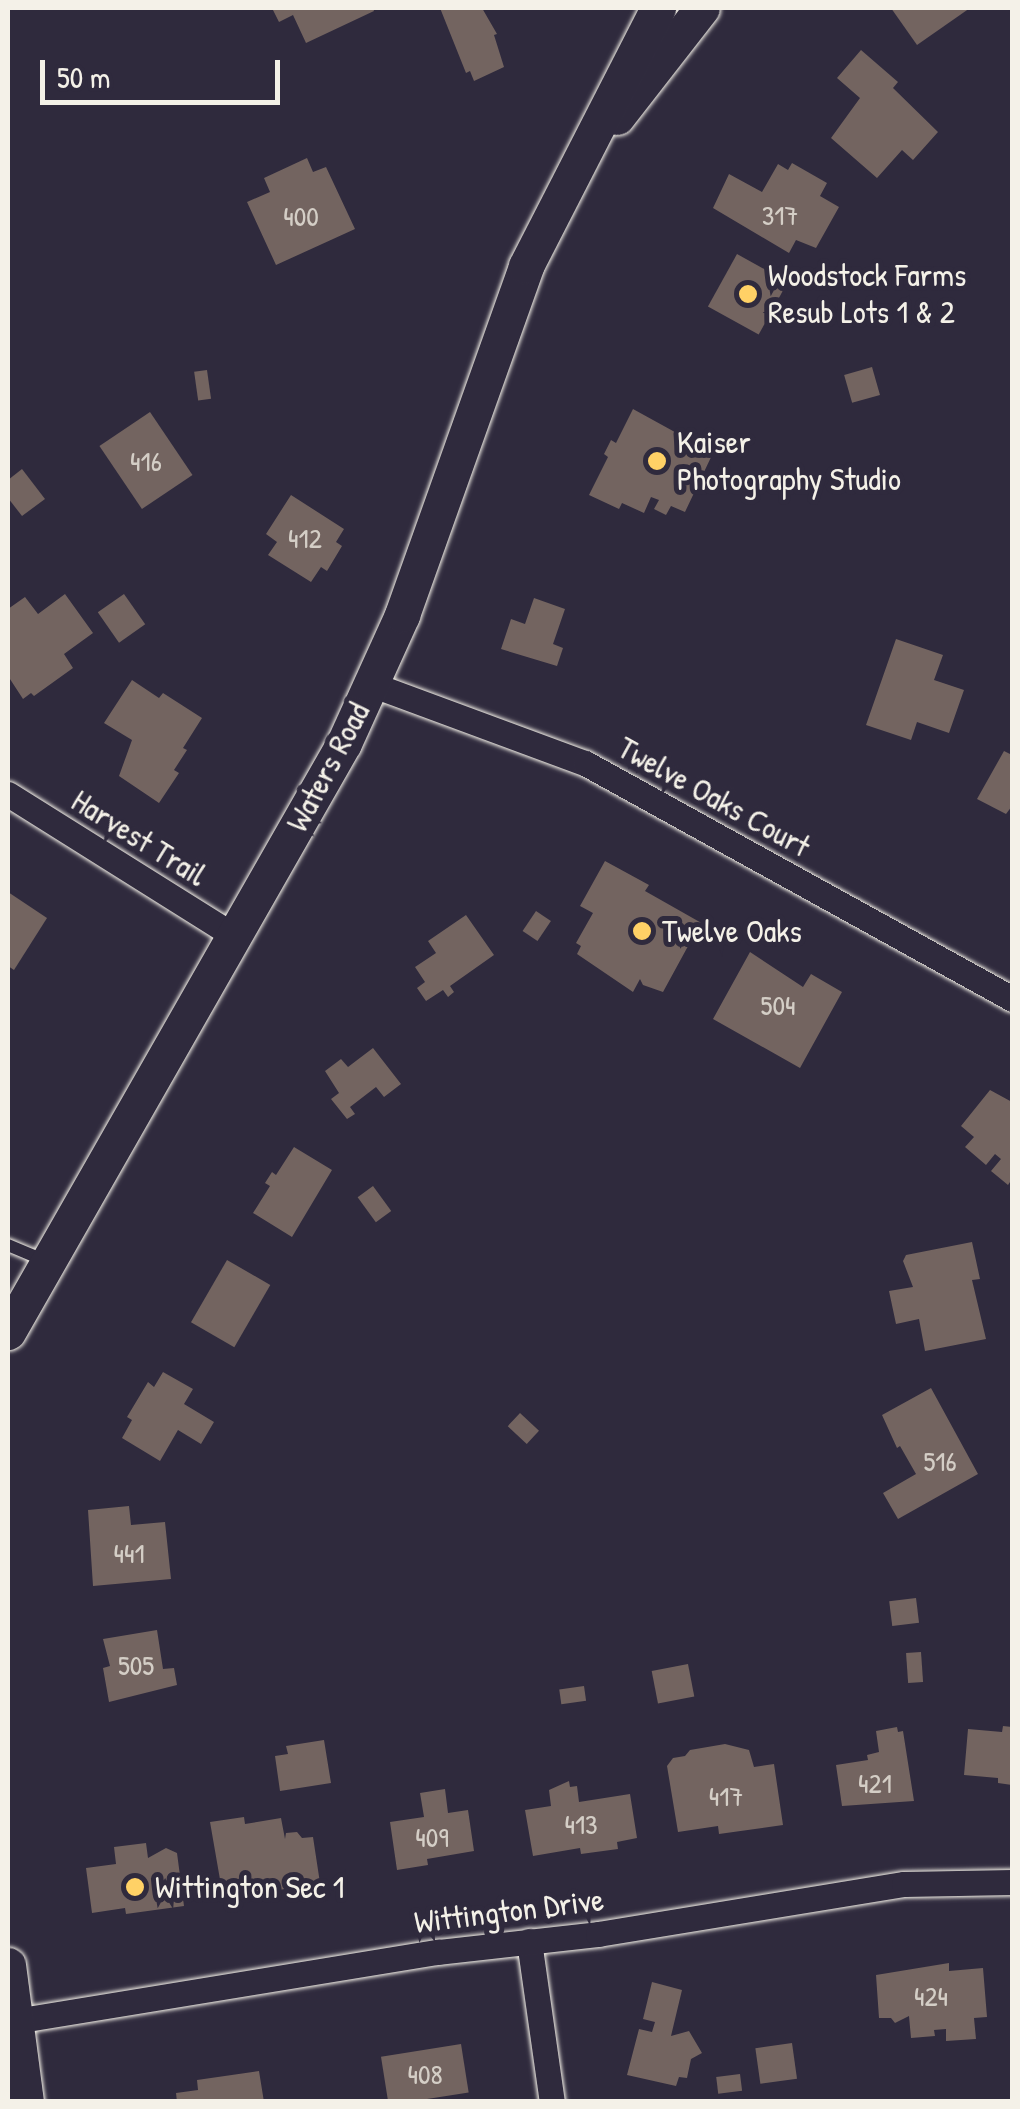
<!DOCTYPE html>
<style>
body{margin:0}
#map{position:relative;width:1020px;height:2109px;overflow:hidden;background:#2f2a3d;font-family:"Patrick Hand",sans-serif}
div>[style]{position:absolute}
[style*='--x']{left:calc(var(--x)*1px);top:calc(var(--y)*1px);width:calc(var(--w)*1px);rotate:calc(var(--a)*1deg)}
.building>*{inset:0;background:#736460;transform-origin:0 0}
.roads{filter:drop-shadow(0 0 2px #f4f1e8) drop-shadow(0 0 2px #f4f1e8)}
.lane>*{height:12px;margin:-6px;padding:0 6px;transform-origin:6px;border-radius:6px;background:#2f2a3d}
.street>*{height:25px;margin:-12.5px;padding:0 12.5px;transform-origin:12.5px;border-radius:12.5px;background:#2f2a3d}
.secondary>*{height:35px;margin:-17.5px;padding:0 17.5px;transform-origin:17.5px;border-radius:17.5px;background:#2f2a3d}
.dots>*{width:28px;height:28px;translate:-50% -50%;box-sizing:border-box;border:5px solid #2f2a3d;border-radius:50%}
span{translate:-50% -50%;white-space:nowrap;text-align:center;line-height:1.15;-webkit-text-stroke:10px #2f2a3d;paint-order:stroke}
.number-label{font-size:28px;color:#d4cec6}
.number-label span{-webkit-text-stroke-width:0}
.poi-label{font-size:32px;color:#f4f1e8}
.left{translate:0 -50%;text-align:left}
.street-label{font-size:32px;color:#f4f1e8}
.frame{position:absolute;inset:0;border:10px solid #f4f1e8;pointer-events:none}
.scale{position:absolute;left:40px;top:60px;width:240px;height:45px;box-sizing:border-box;border:5px solid #f4f1e8;border-top:0;padding-left:12px;font-size:30px;line-height:35px;white-space:nowrap;color:#f4f1e8;-webkit-text-stroke:8px #2f2a3d;paint-order:stroke}
</style>
<div id="map">
<div class="building">
<i style="clip-path:polygon(272px 8px,373px 8px,374px 11px,306px 43px,293px 15px,279px 22px)"></i>
<i style="clip-path:polygon(440px 8px,482px 8px,497px 34px,494px 35px,504px 67px,474px 81px,470px 71px,466px 73px)"></i>
<i style="clip-path:polygon(891px 8px,970px 8px,917px 45px)"></i>
<i style="clip-path:polygon(861px 50px,898px 82px,893px 88px,938px 132px,913px 160px,902px 150px,877px 178px,831px 138px,860px 98px,837px 78px)"></i>
<i style="clip-path:polygon(307px 158px,313px 172px,326px 167px,355px 229px,276px 265px,247px 202px,270px 192px,264px 178px)"></i>
<i style="clip-path:polygon(792px 163px,827px 183px,820px 196px,839px 207px,816px 248px,796px 240px,789px 253px,713px 208px,729px 174px,762px 192px,778px 164px,788px 170px)"></i>
<i style="left:737px;top:254px;width:58px;height:60px;rotate:29deg"></i>
<i style="left:872px;top:367px;width:29px;height:29px;rotate:74deg"></i>
<i style="left:207px;top:370px;width:29px;height:13px;rotate:82deg"></i>
<i style="clip-path:polygon(633px 409px,713px 453px,685px 512px,671px 506px,666px 515px,654px 509px,659px 500px,651px 497px,644px 513px,622px 503px,619px 509px,589px 495px,608px 457px,604px 454px,611px 440px,616px 443px)"></i>
<i style="left:150px;top:412px;width:76px;height:61px;rotate:56deg"></i>
<i style="clip-path:polygon(22px 469px,45px 499px,22px 516px,8px 498px,8px 480px)"></i>
<i style="clip-path:polygon(291px 495px,344px 529px,336px 542px,342px 546px,327px 571px,321px 567px,311px 582px,268px 555px,277px 542px,266px 534px)"></i>
<i style="clip-path:polygon(65px 594px,93px 633px,64px 654px,73px 668px,34px 696px,31px 693px,23px 699px,8px 676px,8px 609px,25px 597px,38px 614px)"></i>
<i style="left:124px;top:594px;width:37px;height:32px;rotate:55deg"></i>
<i style="clip-path:polygon(534px 598px,565px 609px,553px 644px,563px 648px,557px 666px,501px 649px,511px 619px,525px 624px)"></i>
<i style="clip-path:polygon(896px 639px,943px 655px,934px 680px,964px 690px,949px 733px,917px 722px,911px 740px,866px 725px)"></i>
<i style="clip-path:polygon(132px 680px,159px 698px,163px 693px,202px 718px,183px 748px,187px 750px,174px 770px,179px 773px,159px 803px,119px 776px,132px 740px,104px 723px)"></i>
<i style="clip-path:polygon(1004px 751px,1012px 755px,1012px 806px,1006px 814px,977px 799px)"></i>
<i style="clip-path:polygon(605px 861px,649px 885px,645px 891px,705px 925px,697px 940px,693px 937px,663px 992px,643px 985px,640px 979px,633px 992px,577px 954px,581px 946px,576px 943px,593px 913px,580px 906px)"></i>
<i style="clip-path:polygon(8px 892px,47px 918px,14px 970px,8px 966px)"></i>
<i style="left:536px;top:911px;width:18px;height:24px;rotate:34deg"></i>
<i style="clip-path:polygon(466px 915px,494px 955px,450px 986px,454px 992px,448px 997px,443px 990px,426px 1001px,417px 988px,425px 982px,415px 967px,436px 953px,428px 941px)"></i>
<i style="clip-path:polygon(750px 952px,803px 987px,811px 974px,842px 992px,800px 1068px,713px 1019px)"></i>
<i style="clip-path:polygon(373px 1048px,401px 1084px,384px 1097px,376px 1087px,350px 1107px,355px 1114px,347px 1119px,331px 1099px,339px 1093px,325px 1071px,341px 1059px,348px 1067px)"></i>
<i style="clip-path:polygon(990px 1090px,1012px 1102px,1012px 1179px,1008px 1185px,991px 1171px,1001px 1159px,995px 1154px,986px 1165px,965px 1147px,974px 1137px,961px 1126px)"></i>
<i style="clip-path:polygon(294px 1147px,332px 1170px,292px 1237px,253px 1213px,270px 1186px,265px 1183px,272px 1172px,276px 1175px)"></i>
<i style="left:373px;top:1186px;width:31px;height:19px;rotate:54deg"></i>
<i style="clip-path:polygon(972px 1242px,980px 1279px,972px 1280px,986px 1339px,925px 1351px,919px 1319px,896px 1324px,889px 1291px,913px 1287px,903px 1261px,906px 1255px)"></i>
<i style="left:227px;top:1260px;width:50px;height:72px;rotate:30deg"></i>
<i style="clip-path:polygon(163px 1372px,193px 1389px,184px 1404px,214px 1422px,201px 1444px,178px 1430px,160px 1461px,122px 1438px,132px 1420px,127px 1417px,148px 1382px,154px 1387px)"></i>
<i style="clip-path:polygon(931px 1388px,978px 1474px,898px 1519px,883px 1493px,916px 1474px,900px 1446px,897px 1448px,882px 1415px)"></i>
<i style="left:520px;top:1413px;width:26px;height:18px;rotate:43deg"></i>
<i style="clip-path:polygon(129px 1506px,131px 1525px,165px 1522px,171px 1579px,93px 1586px,88px 1510px)"></i>
<i style="left:916px;top:1598px;width:25px;height:27px;rotate:83deg"></i>
<i style="clip-path:polygon(157px 1630px,163px 1669px,174px 1668px,177px 1685px,109px 1702px,103px 1668px,110px 1666px,103px 1639px)"></i>
<i style="left:921px;top:1652px;width:30px;height:15px;rotate:86deg"></i>
<i style="left:688px;top:1664px;width:33px;height:37px;rotate:79deg"></i>
<i style="left:584px;top:1686px;width:15px;height:25px;rotate:82deg"></i>
<i style="clip-path:polygon(1003px 1726px,1012px 1727px,1012px 1785px,998px 1783px,998px 1778px,964px 1775px,968px 1729px,1002px 1732px)"></i>
<i style="clip-path:polygon(897px 1727px,898px 1732px,903px 1731px,914px 1801px,842px 1806px,836px 1765px,868px 1760px,867px 1755px,879px 1752px,876px 1731px)"></i>
<i style="clip-path:polygon(324px 1740px,331px 1783px,280px 1791px,275px 1756px,288px 1754px,286px 1746px)"></i>
<i style="clip-path:polygon(725px 1744px,749px 1750px,754px 1767px,774px 1764px,783px 1825px,719px 1834px,718px 1826px,678px 1832px,667px 1766px,673px 1758px,685px 1756px,690px 1750px)"></i>
<i style="clip-path:polygon(569px 1781px,570px 1787px,577px 1786px,579px 1802px,630px 1794px,637px 1838px,617px 1842px,618px 1849px,581px 1854px,580px 1848px,533px 1856px,525px 1810px,551px 1806px,549px 1790px)"></i>
<i style="clip-path:polygon(445px 1789px,448px 1813px,468px 1810px,474px 1851px,427px 1859px,428px 1865px,397px 1870px,390px 1822px,424px 1817px,420px 1793px)"></i>
<i style="clip-path:polygon(244px 1817px,245px 1824px,281px 1818px,285px 1839px,286px 1833px,297px 1832px,302px 1838px,313px 1837px,320px 1883px,243px 1896px,242px 1888px,222px 1891px,210px 1822px)"></i>
<i style="clip-path:polygon(146px 1843px,148px 1858px,166px 1848px,177px 1853px,184px 1906px,126px 1914px,125px 1908px,92px 1913px,86px 1868px,116px 1864px,114px 1847px)"></i>
<i style="clip-path:polygon(949px 1963px,949px 1971px,983px 1968px,987px 2017px,974px 2018px,976px 2039px,946px 2041px,946px 2029px,934px 2030px,935px 2036px,911px 2038px,909px 2016px,895px 2023px,891px 2018px,879px 2018px,876px 1975px)"></i>
<i style="clip-path:polygon(652px 1982px,682px 1990px,671px 2036px,689px 2031px,702px 2053px,691px 2059px,687px 2078px,679px 2077px,676px 2086px,627px 2075px,639px 2029px,652px 2032px,655px 2022px,643px 2019px)"></i>
<i style="left:792px;top:2043px;width:36px;height:37px;rotate:82deg"></i>
<i style="left:461px;top:2044px;width:49px;height:81px;rotate:81deg"></i>
<i style="clip-path:polygon(259px 2071px,264px 2102px,177px 2102px,176px 2093px,198px 2090px,197px 2080px)"></i>
<i style="left:740px;top:2074px;width:17px;height:24px;rotate:83deg"></i>
</div>
<div class="roads">
<div class="lane">
<i style="--x:8;--y:1245;--w:41;--a:22.8"></i>
</div>
<div class="street">
<i style="--x:371;--y:684;--w:228;--a:20.3"></i>
<i style="--x:585;--y:763;--w:488;--a:28.9"></i>
<i style="--x:8;--y:794;--w:269;--a:32.1"></i>
<i style="--x:529;--y:1941;--w:163;--a:81.9"></i>
<i style="--x:15;--y:2021;--w:429;--a:-9.3"></i>
<i style="--x:438;--y:1952;--w:161;--a:-6.4"></i>
<i style="--x:598;--y:1934;--w:310;--a:-9.3"></i>
<i style="--x:904;--y:1884;--w:108;--a:-1.1"></i>
</div>
<div class="secondary">
<i style="--x:617;--y:117;--w:138;--a:-52.1"></i>
<i style="--x:8;--y:1332;--w:678;--a:-60.3"></i>
<i style="--x:344;--y:743;--w:141;--a:-65.6"></i>
<i style="--x:402;--y:615;--w:370;--a:-70.4"></i>
<i style="--x:526;--y:266;--w:290;--a:-62.9"></i>
<i style="--x:8;--y:1965;--w:138;--a:82.5"></i>
</div>
</div>
<div class="dots">
<i style="left:748px;top:294px;background:#ffd166"></i>
<i style="left:657px;top:461px;background:#ffd166"></i>
<i style="left:642px;top:931px;background:#ffd166"></i>
<i style="left:135px;top:1887px;background:#ffd166"></i>
</div>
<div class="number-label">
<span style="left:780px;top:215px">317</span>
<span style="left:301px;top:216px">400</span>
<span style="left:146px;top:461px">416</span>
<span style="left:305px;top:538px">412</span>
<span style="left:778px;top:1005px">504</span>
<span style="left:940px;top:1461px">516</span>
<span style="left:129px;top:1553px">441</span>
<span style="left:136px;top:1665px">505</span>
<span style="left:875px;top:1783px">421</span>
<span style="left:726px;top:1796px">417</span>
<span style="left:581px;top:1824px">413</span>
<span style="left:432px;top:1837px">409</span>
<span style="left:931px;top:1996px">424</span>
<span style="left:425px;top:2074px">408</span>
</div>
<div class="poi-label">
<span class="left" style="left:768px;top:294px">Woodstock Farms<br>Resub Lots 1 &amp; 2</span>
<span class="left" style="left:677px;top:461px">Kaiser<br>Photography Studio</span>
<span class="left" style="left:662px;top:931px">Twelve Oaks</span>
<span class="left" style="left:155px;top:1887px">Wittington Sec 1</span>
</div>
<div class="street-label">
<span style="left:328px;top:767px;rotate:-62deg">Waters Road</span>
<span style="left:714px;top:797px;rotate:29deg">Twelve Oaks Court</span>
<span style="left:139px;top:838px;rotate:32deg">Harvest Trail</span>
<span style="left:509px;top:1911px;rotate:-7deg">Wittington Drive</span>
</div>
<div class="frame"></div>
<div class="scale">50 m</div>
</div>
